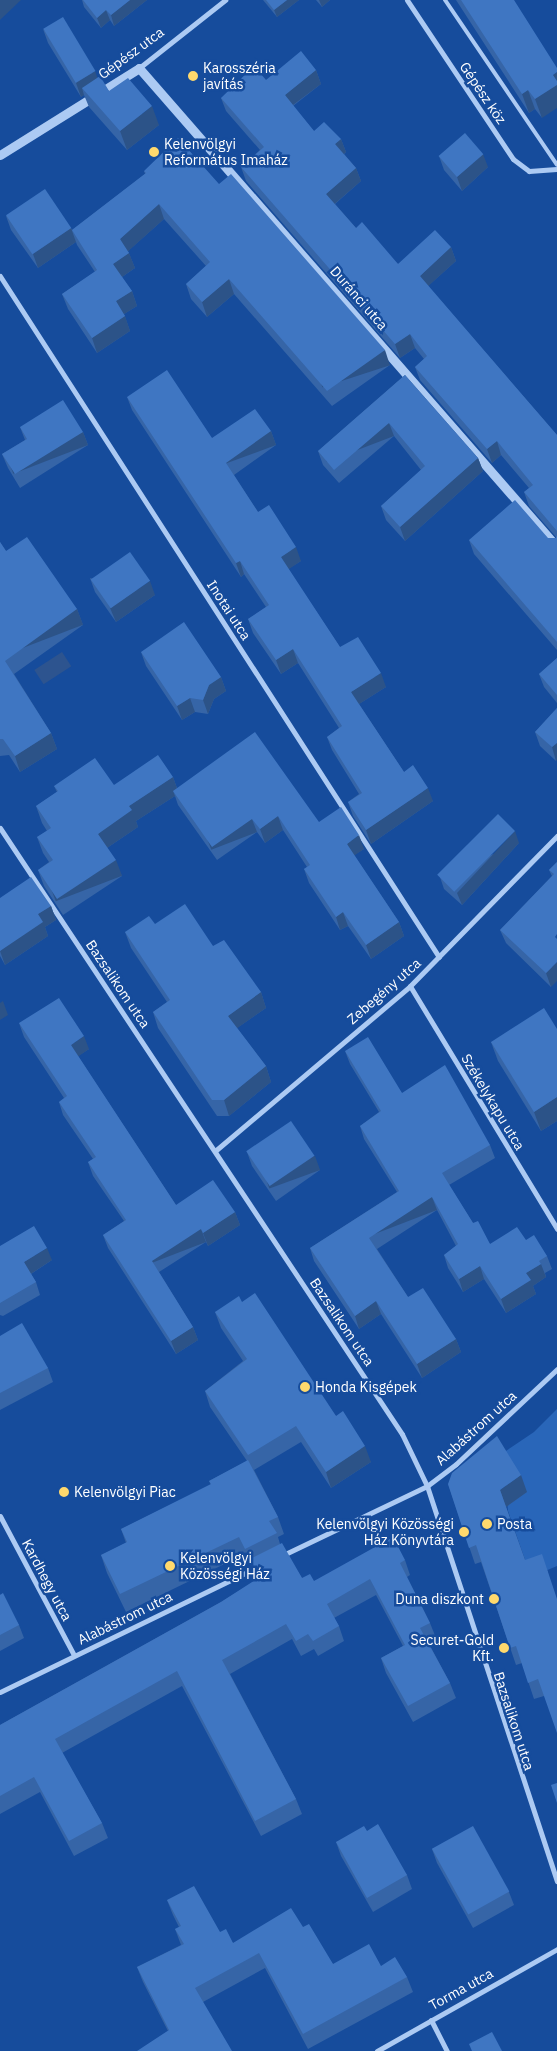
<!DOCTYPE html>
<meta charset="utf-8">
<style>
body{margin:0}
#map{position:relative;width:557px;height:2051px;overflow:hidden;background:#164c9c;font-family:"IBM Plex Sans",sans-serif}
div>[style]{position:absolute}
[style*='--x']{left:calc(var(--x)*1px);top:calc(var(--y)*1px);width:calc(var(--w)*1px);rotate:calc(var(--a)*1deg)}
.green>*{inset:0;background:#2966b9}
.water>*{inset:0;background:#2d548f;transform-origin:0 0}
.service>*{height:4px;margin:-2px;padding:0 2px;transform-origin:2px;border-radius:2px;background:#accaf3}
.minor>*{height:5px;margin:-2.5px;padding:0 2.5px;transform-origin:2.5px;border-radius:2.5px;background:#accaf3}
.tertiary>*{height:9px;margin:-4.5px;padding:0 4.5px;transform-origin:4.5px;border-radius:4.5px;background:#accaf3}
.wall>*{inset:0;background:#3665a7}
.shaded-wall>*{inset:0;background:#2c5388;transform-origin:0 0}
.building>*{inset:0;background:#3f76c2;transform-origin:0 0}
.dots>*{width:14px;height:14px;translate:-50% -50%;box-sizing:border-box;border:2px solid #164c9c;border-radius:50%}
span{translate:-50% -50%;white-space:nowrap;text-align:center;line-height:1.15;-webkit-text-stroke:5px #164c9c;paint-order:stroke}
.street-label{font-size:14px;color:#fff}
.poi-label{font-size:14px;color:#fff}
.left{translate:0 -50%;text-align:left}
.right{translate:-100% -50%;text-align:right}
</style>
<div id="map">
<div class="green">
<i style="clip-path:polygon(557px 1409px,557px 1566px,531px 1577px,508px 1511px,503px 1453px,534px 1432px)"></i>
</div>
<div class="water">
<i style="left:62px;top:652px;width:17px;height:33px;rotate:57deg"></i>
</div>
<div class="service">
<i style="--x:445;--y:0;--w:199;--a:55.8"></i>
</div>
<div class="minor">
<i style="--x:407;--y:0;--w:191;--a:56.3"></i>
<i style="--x:513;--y:159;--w:20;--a:37"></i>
<i style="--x:529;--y:171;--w:28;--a:-4"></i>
<i style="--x:139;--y:68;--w:110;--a:-38.3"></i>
<i style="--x:0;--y:276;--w:810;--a:57.19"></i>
<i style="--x:0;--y:828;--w:727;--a:56.44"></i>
<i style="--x:402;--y:1434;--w:58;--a:64.3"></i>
<i style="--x:427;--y:1486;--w:416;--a:71.8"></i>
<i style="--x:410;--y:986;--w:284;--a:58.8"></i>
<i style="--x:215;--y:1151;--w:255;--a:-40.2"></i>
<i style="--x:410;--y:986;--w:210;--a:-45.6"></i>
<i style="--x:0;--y:1516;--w:157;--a:62"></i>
<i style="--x:281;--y:1556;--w:162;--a:-25.6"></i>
<i style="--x:427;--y:1486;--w:36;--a:-37"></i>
<i style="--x:456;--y:1464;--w:139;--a:-43.2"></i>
<i style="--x:0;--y:1692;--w:289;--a:-25.9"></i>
<i style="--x:431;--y:2020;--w:35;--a:63"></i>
<i style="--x:377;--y:2051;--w:207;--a:-29.5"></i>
</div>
<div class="tertiary">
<i style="--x:0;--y:155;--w:164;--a:-32"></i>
<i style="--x:139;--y:68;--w:636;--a:48.89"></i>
</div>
<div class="wall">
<i style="clip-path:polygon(82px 0,147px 0,114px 26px,110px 20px,101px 28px,84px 7px)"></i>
<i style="clip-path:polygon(263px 0,299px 0,277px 17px)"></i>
<i style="clip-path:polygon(316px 0,330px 0,322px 7px)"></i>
<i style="clip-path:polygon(456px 0,514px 0,542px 118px,535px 109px,529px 113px)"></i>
<i style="clip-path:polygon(43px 29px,98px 78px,109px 91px,159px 125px,127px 150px,89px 107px,84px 95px,81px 97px,48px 43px)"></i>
<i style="clip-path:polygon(316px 70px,321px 84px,293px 106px,314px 131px,341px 139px,346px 152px,344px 154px,356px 168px,361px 181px,335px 204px,356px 228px,398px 264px,451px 247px,456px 261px,428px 286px,557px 435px,557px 650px,474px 554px,469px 540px,548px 538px,556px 538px,556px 537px,529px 506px,524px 492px,529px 488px,501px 455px,492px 463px,420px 380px,415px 367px,424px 359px,415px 348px,400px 358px,246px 181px,241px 167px,260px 150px,226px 111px,221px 98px,266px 80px)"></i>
<i style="clip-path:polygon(439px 156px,488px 167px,462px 191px,444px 170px)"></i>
<i style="clip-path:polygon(144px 171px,219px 184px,390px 365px,332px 406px,234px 294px,207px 317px,191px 299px,186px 284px,206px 266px,164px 219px,128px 251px,135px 268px,122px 277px,132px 291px,137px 306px,124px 314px,130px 331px,97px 353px,68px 309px,62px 294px,95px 272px,77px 245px,76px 242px,38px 268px,11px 230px,6px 216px,71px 228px,72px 230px,145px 174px)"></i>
<i style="clip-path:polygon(405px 375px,478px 458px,483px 471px,405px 541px,386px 520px,381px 506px,421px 470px,394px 436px,339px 483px,323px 465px,318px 451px)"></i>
<i style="clip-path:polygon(127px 397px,212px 438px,271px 431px,276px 445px,234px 475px,258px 512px,301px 561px,288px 569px,340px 647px,386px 687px,359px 704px,404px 772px,433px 801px,371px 844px,353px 816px,348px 802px,359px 794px,332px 750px,327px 737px,339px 728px,298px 663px,281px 674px,253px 633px,248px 619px,266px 607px,244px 574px,241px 577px,132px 410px)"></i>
<i style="clip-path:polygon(20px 427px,83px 432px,88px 445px,20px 488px,8px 468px,2px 454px,25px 440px)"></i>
<i style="clip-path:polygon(0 542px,6px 551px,77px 609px,83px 625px,14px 674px,51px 733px,57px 749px,20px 772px,9px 755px,0 756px)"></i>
<i style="clip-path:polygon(90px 578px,155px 595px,116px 622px,95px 592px)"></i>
<i style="clip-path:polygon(141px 652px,221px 677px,226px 691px,214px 699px,208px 714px,195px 712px,182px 720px,146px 666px)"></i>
<i style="clip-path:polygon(557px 658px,557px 703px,544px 687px,539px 674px)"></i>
<i style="clip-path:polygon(557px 708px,556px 761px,540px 746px,535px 732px)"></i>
<i style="clip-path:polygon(173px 777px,177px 788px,319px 822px,364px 849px,354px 855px,399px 922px,404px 936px,371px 959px,348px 926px,340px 930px,309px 883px,304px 869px,307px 867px,283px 830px,265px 843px,257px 832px,217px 860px,178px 805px,175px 796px,136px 821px,138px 827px,107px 848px,122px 876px,63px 915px,44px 886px,38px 870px,49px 862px,43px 853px,37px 837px,47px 831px,42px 823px,36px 806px,57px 792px,54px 786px,114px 785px)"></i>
<i style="clip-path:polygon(519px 843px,462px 905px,444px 889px,440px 877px)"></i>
<i style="clip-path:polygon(557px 862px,551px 987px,506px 943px,500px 930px,552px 876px,549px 870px)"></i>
<i style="clip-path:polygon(0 898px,51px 906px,56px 920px,45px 927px,48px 936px,5px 965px,0 956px)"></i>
<i style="clip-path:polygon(155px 924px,213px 946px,261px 992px,266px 1008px,237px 1028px,266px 1066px,271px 1082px,229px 1116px,217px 1116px,158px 1028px,153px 1012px,167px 1002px,131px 948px,125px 932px)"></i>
<i style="clip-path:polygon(19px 1023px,89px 1049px,78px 1056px,176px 1205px,235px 1212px,240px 1225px,208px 1246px,206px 1242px,159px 1272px,193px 1327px,198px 1340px,176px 1354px,108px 1248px,103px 1235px,124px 1221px,93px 1176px,88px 1162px,93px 1159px,63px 1115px,59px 1102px,64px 1098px,24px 1037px)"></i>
<i style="clip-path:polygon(557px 1029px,557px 1121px,541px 1131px,498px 1061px,491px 1042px)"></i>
<i style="clip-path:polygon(345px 1051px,402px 1093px,490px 1145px,495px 1158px,449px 1185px,473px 1223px,490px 1244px,526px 1240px,547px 1256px,552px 1269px,545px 1273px,546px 1277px,533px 1286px,536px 1294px,506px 1313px,484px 1279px,463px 1292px,448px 1268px,444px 1255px,456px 1246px,437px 1210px,377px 1249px,408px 1297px,456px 1339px,461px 1352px,422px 1378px,381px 1314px,359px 1329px,314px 1261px,310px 1248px,397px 1192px,364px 1139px,360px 1126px,379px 1112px,350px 1064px)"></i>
<i style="clip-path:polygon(247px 1152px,320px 1170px,276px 1201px,252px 1166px)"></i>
<i style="clip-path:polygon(0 1246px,52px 1260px,31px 1274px,36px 1282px,40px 1295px,3px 1316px,0 1315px)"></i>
<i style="clip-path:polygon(242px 1302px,336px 1416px,371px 1462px,331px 1488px,301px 1442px,254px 1470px,278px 1517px,284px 1534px,278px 1537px,280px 1544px,302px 1578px,314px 1581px,405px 1560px,410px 1575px,407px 1577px,430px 1623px,436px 1638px,428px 1642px,450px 1683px,456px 1698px,413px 1722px,386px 1673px,381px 1658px,403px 1646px,376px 1595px,334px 1618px,339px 1626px,344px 1641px,318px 1656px,314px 1649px,301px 1656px,292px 1639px,230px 1674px,296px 1799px,302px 1814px,261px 1836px,182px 1686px,62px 1753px,102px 1823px,108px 1838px,74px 1856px,40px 1792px,0 1814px,0 1725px,221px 1602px,258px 1579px,252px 1565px,251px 1566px,245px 1554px,126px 1612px,107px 1573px,101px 1555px,126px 1543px,121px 1529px,211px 1485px,209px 1481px,247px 1461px,210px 1407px,205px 1391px,243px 1361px,221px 1328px,215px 1312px)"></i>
<i style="clip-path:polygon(0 1336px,48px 1368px,53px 1382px,0 1410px)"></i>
<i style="clip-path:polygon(448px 1484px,527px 1492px,506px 1507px,525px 1560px,548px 1571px,544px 1696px,534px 1699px,522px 1663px,516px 1665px,481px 1562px,475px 1564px)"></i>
<i style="clip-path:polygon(0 1594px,19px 1625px,24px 1638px,0 1651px)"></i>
<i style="clip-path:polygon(367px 1831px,407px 1875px,412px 1889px,373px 1912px,341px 1856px,336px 1842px)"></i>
<i style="clip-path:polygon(432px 1849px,509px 1892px,514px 1905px,473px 1928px,437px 1863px)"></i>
<i style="clip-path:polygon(167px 1900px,220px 1932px,233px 1943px,303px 1927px,333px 1964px,381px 1966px,407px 1977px,413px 1992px,308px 2049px,265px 1968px,203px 2002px,168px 2031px,143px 1982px,137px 1967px,181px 1945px,175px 1929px,179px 1927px,173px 1915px)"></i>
</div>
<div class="shaded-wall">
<i style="clip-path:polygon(0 0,21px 0,0 20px)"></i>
<i style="clip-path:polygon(130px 0,147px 0,114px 26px,111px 15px)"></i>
<i style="clip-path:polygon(287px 0,299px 0,277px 17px,274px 10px)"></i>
<i style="clip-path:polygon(319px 0,330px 0,322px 7px)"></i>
<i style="clip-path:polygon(106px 10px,110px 20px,101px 28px,97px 18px)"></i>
<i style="clip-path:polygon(316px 70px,321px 84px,289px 108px,285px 95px)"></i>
<i style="clip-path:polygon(95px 71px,100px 85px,82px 88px,84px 95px,81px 97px,76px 83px)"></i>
<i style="clip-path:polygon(557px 72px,557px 108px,542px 118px,535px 99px,553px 75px)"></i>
<i style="clip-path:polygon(528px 90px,535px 109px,529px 113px,522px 94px)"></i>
<i style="clip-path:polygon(152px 106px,159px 125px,127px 150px,120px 131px)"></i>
<i style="clip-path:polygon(341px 139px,346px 152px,340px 158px,335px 144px)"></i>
<i style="clip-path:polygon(483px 154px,488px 167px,462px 191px,457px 177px)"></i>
<i style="clip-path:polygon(356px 168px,361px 181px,331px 207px,326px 194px)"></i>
<i style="clip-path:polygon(159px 204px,164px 219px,125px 254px,120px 239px)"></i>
<i style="clip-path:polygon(71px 228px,76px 242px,38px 268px,33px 254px)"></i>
<i style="clip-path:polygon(451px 247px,456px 261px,425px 289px,420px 276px)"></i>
<i style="clip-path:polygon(129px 253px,135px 268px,119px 279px,113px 264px)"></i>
<i style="clip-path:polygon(229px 279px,234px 294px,207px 317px,202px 302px)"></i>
<i style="clip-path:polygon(132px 291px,137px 306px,121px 316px,116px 301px)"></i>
<i style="clip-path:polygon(125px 316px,130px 331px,97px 353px,92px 338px)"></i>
<i style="clip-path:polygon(410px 334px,415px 348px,400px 358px,395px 344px)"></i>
<i style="left:385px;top:350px;width:16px;height:71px;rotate:72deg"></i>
<i style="left:389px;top:423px;width:14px;height:72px;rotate:69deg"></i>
<i style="left:271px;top:431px;width:15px;height:55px;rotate:70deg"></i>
<i style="left:83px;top:432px;width:14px;height:80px;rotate:69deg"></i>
<i style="clip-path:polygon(497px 441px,501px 455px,492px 463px,487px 449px)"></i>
<i style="clip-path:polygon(478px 458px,483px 471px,405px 541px,400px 527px)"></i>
<i style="clip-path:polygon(296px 547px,301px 561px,286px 571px,281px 557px)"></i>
<i style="clip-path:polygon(240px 561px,244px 574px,241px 577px,236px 563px)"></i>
<i style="clip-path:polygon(150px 581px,155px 595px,116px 622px,110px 608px)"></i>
<i style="left:77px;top:609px;width:17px;height:89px;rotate:69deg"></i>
<i style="clip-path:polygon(293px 649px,298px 663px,281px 674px,276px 660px)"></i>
<i style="clip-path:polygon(381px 673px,386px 687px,356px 706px,351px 692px)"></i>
<i style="clip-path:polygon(221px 677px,226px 691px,214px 699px,208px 714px,203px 700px,209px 685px)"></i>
<i style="clip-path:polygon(190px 698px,195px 712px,182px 720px,177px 706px)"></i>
<i style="clip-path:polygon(51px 733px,57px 749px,20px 772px,15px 756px)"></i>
<i style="clip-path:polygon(557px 743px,557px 760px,556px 761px,552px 747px)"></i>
<i style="clip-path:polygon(173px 777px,179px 794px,173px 791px,175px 796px,136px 821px,138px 827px,104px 850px,98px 834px,129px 806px)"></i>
<i style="clip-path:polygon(428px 788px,433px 801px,371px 844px,366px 830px)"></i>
<i style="clip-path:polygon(278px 816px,283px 830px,265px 843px,260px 829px)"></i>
<i style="left:252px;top:819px;width:14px;height:49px;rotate:69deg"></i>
<i style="clip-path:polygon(515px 831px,519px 843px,462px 905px,457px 893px)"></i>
<i style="clip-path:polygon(359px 835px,364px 849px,352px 857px,347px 844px)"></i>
<i style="left:116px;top:860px;width:17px;height:71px;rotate:69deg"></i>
<i style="clip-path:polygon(51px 906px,56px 920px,45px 927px,48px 936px,5px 965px,0 951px,38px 914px)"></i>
<i style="clip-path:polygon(343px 912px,348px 926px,340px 930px,336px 917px)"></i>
<i style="clip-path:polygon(399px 922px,404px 936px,371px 959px,366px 945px)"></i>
<i style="clip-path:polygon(557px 962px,557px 981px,551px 987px,546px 973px)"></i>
<i style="clip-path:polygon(261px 992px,266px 1008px,233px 1031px,228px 1016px)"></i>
<i style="clip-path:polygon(3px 1001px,8px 1015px,0 1020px,0 1003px)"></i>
<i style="clip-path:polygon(84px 1036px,89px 1049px,76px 1058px,71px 1045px)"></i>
<i style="clip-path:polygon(266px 1066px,271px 1082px,229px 1116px,224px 1100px)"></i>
<i style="clip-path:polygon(557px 1097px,557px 1121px,541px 1131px,534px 1112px)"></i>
<i style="left:315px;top:1156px;width:15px;height:54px;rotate:70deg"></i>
<i style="left:432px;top:1197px;width:14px;height:75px;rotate:69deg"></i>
<i style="clip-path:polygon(235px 1212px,240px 1225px,208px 1246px,203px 1233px)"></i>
<i style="left:201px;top:1229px;width:14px;height:59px;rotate:69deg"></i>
<i style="clip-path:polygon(47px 1248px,52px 1260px,29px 1275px,24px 1262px)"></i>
<i style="clip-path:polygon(541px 1264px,546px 1277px,533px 1286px,536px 1294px,506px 1313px,501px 1299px,526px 1273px)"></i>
<i style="clip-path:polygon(480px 1266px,484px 1279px,463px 1292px,459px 1279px)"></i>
<i style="clip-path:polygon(376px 1301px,381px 1314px,359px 1329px,355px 1316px)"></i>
<i style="clip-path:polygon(193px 1327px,198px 1340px,176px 1354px,171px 1341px)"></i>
<i style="clip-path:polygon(456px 1339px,461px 1352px,422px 1378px,417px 1364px)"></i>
<i style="clip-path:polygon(365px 1446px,371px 1462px,331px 1488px,326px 1472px)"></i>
<i style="clip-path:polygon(521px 1475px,527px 1492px,506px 1507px,500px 1490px)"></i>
</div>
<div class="building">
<i style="clip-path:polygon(83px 0,130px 0,111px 15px,106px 10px,97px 18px)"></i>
<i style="clip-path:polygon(266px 0,287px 0,274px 10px)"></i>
<i style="clip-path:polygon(461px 0,514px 0,557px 68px,557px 72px,553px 75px,557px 81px,557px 85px,535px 99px,528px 90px,522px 94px)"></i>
<i style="left:63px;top:17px;width:63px;height:23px;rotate:59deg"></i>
<i style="clip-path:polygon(301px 51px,316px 70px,285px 95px,314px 131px,324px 122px,341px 139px,335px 144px,356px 168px,326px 194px,356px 228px,362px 222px,398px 264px,435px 230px,451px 247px,420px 276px,557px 435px,557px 531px,524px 492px,533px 485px,497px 441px,487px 449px,415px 367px,427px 356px,410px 334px,395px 344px,241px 167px,264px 147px,221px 98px,254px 66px,266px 80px)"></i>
<i style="clip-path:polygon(100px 76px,109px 91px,128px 78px,152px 106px,120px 131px,82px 88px)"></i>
<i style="left:465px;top:133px;width:28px;height:35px;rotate:49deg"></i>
<i style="clip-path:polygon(178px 138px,219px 184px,231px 174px,385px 350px,327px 391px,229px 279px,202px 302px,186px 284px,210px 262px,159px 204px,120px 239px,129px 253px,113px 264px,132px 291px,116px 301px,125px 316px,92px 338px,62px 294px,97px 270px,72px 230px,146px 173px,144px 171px)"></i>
<i style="left:45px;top:189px;width:47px;height:47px;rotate:56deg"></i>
<i style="clip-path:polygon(167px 370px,212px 438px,255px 409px,271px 431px,226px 463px,258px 512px,269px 505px,296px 547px,281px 557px,340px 647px,358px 637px,381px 673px,351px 692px,404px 772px,413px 765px,428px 788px,366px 830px,348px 802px,362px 793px,327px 737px,342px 726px,293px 649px,276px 660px,248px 619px,269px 605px,240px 561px,236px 563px,127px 397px)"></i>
<i style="clip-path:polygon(405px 375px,478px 458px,400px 527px,381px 506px,425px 466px,389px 423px,334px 470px,318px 451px)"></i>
<i style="clip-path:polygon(63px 400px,83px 432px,15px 474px,2px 454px,27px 439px,20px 427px)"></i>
<i style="clip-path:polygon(515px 500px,548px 538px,556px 538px,557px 535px,557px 642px,469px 540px)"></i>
<i style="clip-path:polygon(27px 537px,77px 609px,5px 661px,51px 733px,15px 756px,3px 739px,0 739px,0 542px,6px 551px)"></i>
<i style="left:130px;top:552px;width:35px;height:48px;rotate:55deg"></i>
<i style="clip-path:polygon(184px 622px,221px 677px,209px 685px,203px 700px,190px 698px,177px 706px,141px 652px)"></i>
<i style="clip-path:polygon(557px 658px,557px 695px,539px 674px)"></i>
<i style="clip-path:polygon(557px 708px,557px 743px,552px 747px,535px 732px)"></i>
<i style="clip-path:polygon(255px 732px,319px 822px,341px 807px,359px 835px,347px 844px,399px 922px,366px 945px,343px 912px,336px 917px,304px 869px,310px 865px,278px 816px,260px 829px,252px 819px,212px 847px,173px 791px)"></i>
<i style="clip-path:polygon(158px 755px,173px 777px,129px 806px,132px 810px,98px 834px,116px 860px,57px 899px,38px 870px,53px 860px,37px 837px,51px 828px,36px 806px,58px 791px,54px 786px,95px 758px,114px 785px)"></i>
<i style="left:498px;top:814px;width:24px;height:86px;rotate:45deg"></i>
<i style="clip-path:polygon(557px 862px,557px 934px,555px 937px,557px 939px,557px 962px,546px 973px,500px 930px,554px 874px,549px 870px)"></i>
<i style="clip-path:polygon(31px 877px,51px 906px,38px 914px,43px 922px,0 951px,0 898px)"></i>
<i style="clip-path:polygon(185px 904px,213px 946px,224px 940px,261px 992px,228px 1016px,266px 1066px,224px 1100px,212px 1100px,153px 1012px,170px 1000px,125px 932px,149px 916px,155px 924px)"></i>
<i style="clip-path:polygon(59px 998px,84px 1036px,71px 1045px,176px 1205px,213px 1180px,235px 1212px,203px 1233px,201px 1229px,152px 1261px,193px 1327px,171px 1341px,103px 1235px,126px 1220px,88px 1162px,96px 1157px,59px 1102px,67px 1096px,19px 1023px)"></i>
<i style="clip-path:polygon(544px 1008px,557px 1029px,557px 1097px,534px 1112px,491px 1042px)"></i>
<i style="clip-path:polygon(368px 1037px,402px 1093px,445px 1065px,490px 1145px,442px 1173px,473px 1223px,478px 1221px,490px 1244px,517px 1227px,526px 1240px,534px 1235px,547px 1256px,539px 1261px,541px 1264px,526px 1273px,531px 1280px,501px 1299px,480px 1266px,459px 1279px,444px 1255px,458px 1244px,432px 1197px,369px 1238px,408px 1297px,423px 1288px,456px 1339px,417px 1364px,376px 1301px,355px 1316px,310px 1248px,399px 1191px,360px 1126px,381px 1111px,345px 1051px)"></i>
<i style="left:291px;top:1121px;width:42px;height:54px;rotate:56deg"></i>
<i style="clip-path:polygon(34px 1226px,47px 1248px,24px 1262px,36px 1282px,0 1303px,0 1246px)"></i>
<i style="clip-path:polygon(255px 1293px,336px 1416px,343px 1411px,365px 1446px,326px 1472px,296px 1426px,248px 1455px,205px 1391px,247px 1359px,215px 1312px,239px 1296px,242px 1302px)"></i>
<i style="clip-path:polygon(22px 1323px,48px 1368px,0 1393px,0 1336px)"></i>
<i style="clip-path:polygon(497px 1436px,521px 1475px,500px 1490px,525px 1560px,542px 1554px,557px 1599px,557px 1733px,538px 1679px,528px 1683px,516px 1646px,510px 1648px,476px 1545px,469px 1548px,448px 1484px,452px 1473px)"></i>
<i style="clip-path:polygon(248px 1460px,278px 1517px,269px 1521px,277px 1533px,245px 1549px,239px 1537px,120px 1594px,101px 1555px,127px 1542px,121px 1529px,211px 1484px,209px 1481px)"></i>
<i style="clip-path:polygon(393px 1537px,405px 1560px,400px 1563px,430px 1623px,420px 1628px,450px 1683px,408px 1706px,381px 1658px,405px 1645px,370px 1579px,327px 1604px,339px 1626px,313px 1641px,308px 1634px,296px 1641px,286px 1624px,222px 1660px,296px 1799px,255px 1821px,177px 1671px,55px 1739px,102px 1823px,69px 1841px,34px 1777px,0 1796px,0 1725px,221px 1602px,260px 1577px,250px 1559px,282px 1543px,302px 1578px,310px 1574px,314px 1581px)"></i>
<i style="clip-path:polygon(3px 1593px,19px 1625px,0 1635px,0 1594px,0 1595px)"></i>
<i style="clip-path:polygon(557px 1783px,557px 1803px,551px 1785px)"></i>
<i style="clip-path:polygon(378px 1824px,407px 1875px,367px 1898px,336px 1842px,364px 1826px,367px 1831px)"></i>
<i style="left:473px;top:1826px;width:75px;height:47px;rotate:61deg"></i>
<i style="clip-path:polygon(194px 1886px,220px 1932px,226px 1929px,233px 1943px,291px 1908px,303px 1927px,309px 1924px,333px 1964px,369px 1944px,381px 1966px,395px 1957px,407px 1977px,303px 2034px,259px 1953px,195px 1988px,232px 2051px,137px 2051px,169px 2030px,137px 1967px,184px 1944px,175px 1929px,181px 1926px,167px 1900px)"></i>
<i style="clip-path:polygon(492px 2032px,502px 2051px,472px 2051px,469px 2044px)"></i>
</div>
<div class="dots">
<i style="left:193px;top:76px;background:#ffd96d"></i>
<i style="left:154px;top:152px;background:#ffd96d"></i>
<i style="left:305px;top:1387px;background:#ffd96d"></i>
<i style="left:64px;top:1492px;background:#ffd96d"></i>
<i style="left:487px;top:1524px;background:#ffd96d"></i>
<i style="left:464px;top:1532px;background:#ffd96d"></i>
<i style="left:170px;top:1566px;background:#ffd96d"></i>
<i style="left:494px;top:1599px;background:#ffd96d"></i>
<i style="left:504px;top:1648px;background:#ffd96d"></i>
</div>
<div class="street-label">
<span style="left:131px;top:53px;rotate:-36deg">Gépész utca</span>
<span style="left:483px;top:93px;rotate:56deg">Gépész köz</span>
<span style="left:359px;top:298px;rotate:49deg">Duránci utca</span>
<span style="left:229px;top:610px;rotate:57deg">Inotai utca</span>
<span style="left:118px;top:984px;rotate:56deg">Bazsalikom utca</span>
<span style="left:384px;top:991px;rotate:-41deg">Zebegény utca</span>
<span style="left:493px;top:1102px;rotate:59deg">Székelykapu utca</span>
<span style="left:342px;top:1322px;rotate:56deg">Bazsalikom utca</span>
<span style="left:476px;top:1428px;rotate:-42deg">Alabástrom utca</span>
<span style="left:47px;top:1580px;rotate:62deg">Kardhegy utca</span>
<span style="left:125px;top:1618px;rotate:-26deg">Alabástrom utca</span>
<span style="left:514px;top:1721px;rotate:72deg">Bazsalikom utca</span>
<span style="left:461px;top:1989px;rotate:-29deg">Torma utca</span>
</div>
<div class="poi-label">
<span class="left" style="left:203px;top:76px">Karosszéria<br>javítás</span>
<span class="left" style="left:164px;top:152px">Kelenvölgyi<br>Református Imaház</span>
<span class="left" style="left:315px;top:1387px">Honda Kisgépek</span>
<span class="left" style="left:74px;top:1492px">Kelenvölgyi Piac</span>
<span class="right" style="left:454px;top:1532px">Kelenvölgyi Közösségi<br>Ház Könyvtára</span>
<span class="left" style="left:497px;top:1524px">Posta</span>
<span class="left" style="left:180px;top:1566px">Kelenvölgyi<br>Közösségi Ház</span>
<span class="right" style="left:484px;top:1599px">Duna diszkont</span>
<span class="right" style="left:494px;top:1648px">Securet-Gold<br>Kft.</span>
</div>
</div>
